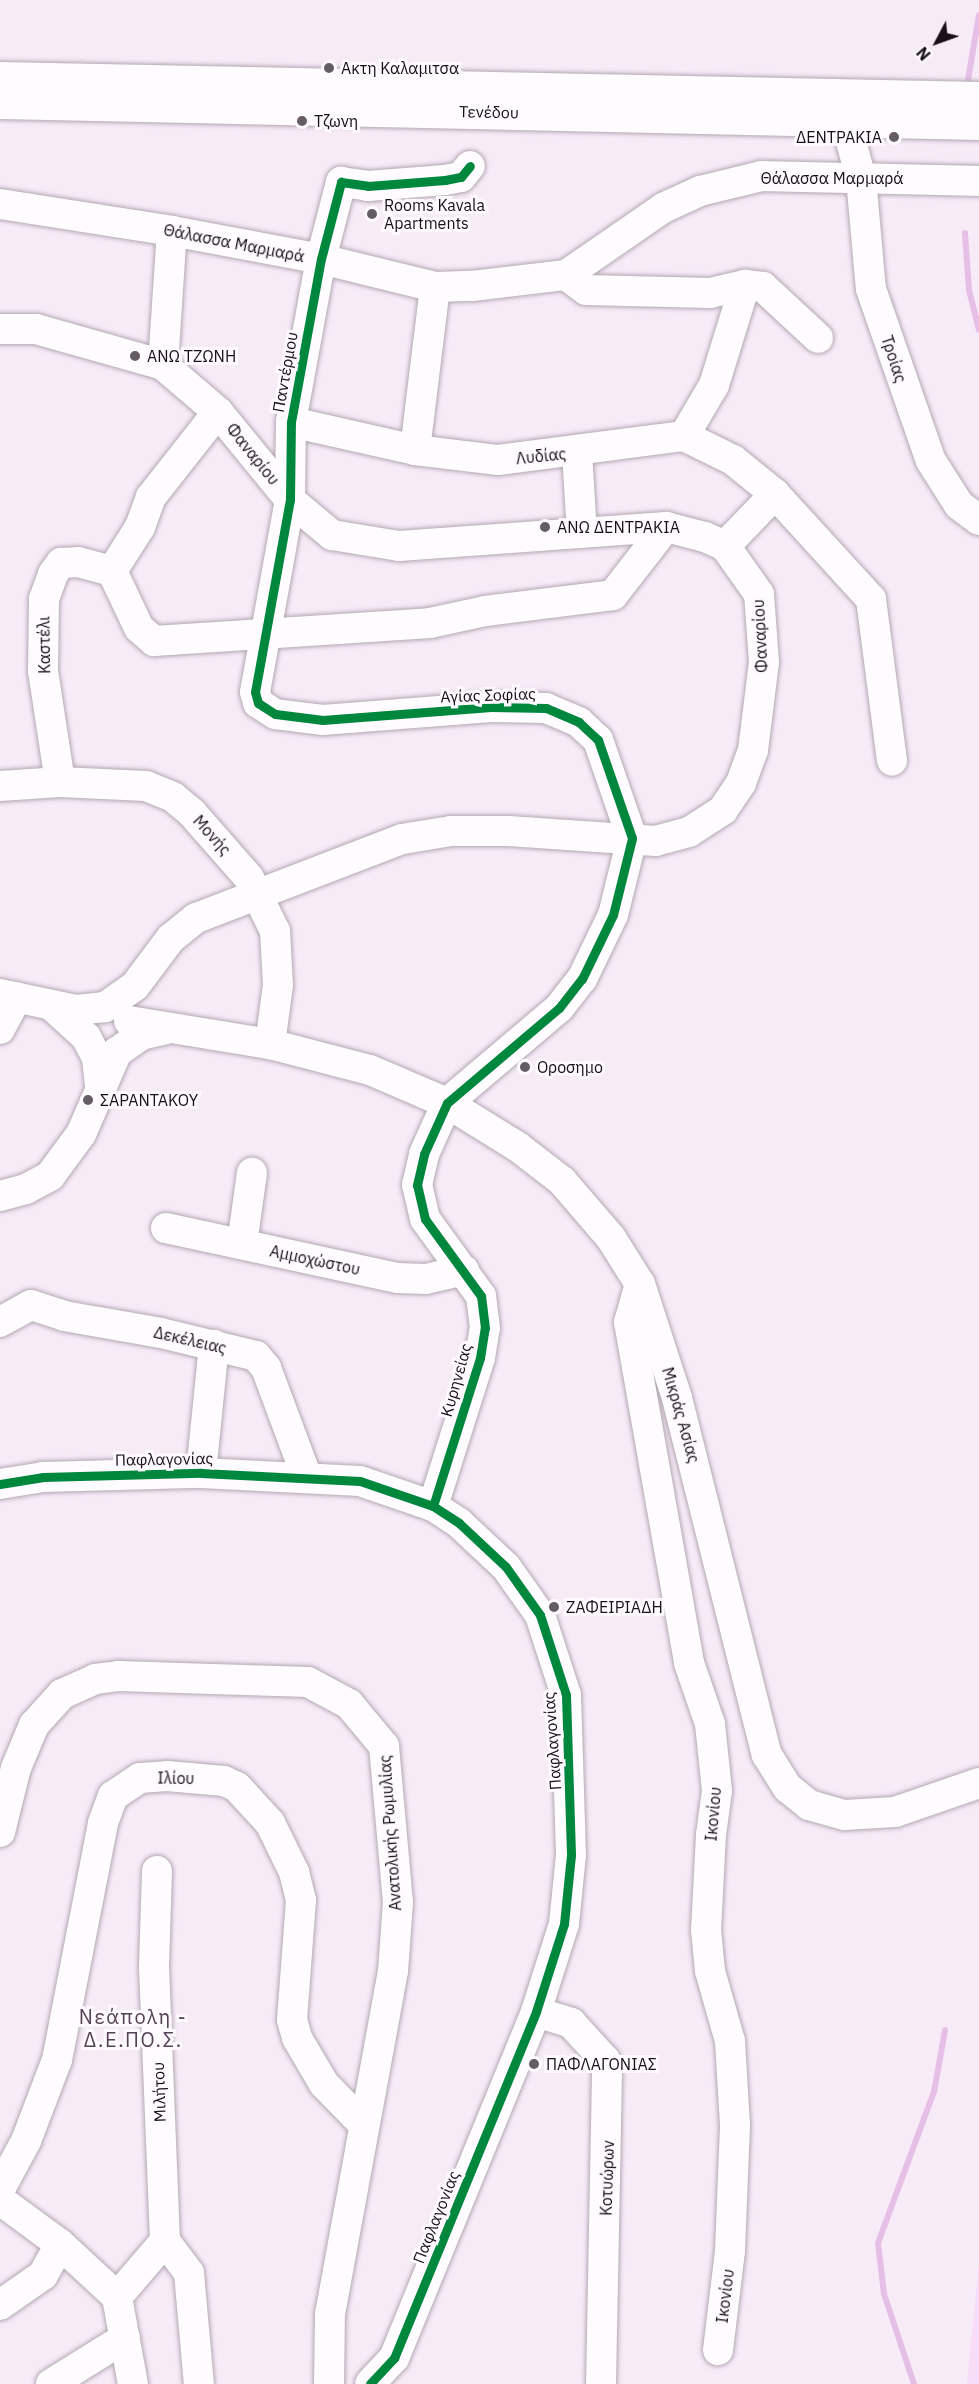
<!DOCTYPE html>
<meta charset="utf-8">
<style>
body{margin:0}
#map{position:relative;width:979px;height:2384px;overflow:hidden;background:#f8ebf8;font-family:"IBM Plex Sans",sans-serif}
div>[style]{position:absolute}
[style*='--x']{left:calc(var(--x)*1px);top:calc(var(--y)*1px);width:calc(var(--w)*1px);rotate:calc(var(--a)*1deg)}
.green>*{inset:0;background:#f8dcf8}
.stream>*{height:6px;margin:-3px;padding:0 3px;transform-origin:3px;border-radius:3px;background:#e5bfe5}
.roads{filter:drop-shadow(0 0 2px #b3a8b3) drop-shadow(0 0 2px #b3a8b3)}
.minor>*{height:30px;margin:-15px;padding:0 15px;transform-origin:15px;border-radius:15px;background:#fefcfe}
.major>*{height:33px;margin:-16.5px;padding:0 16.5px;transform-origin:16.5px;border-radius:16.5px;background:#fefcfe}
.cycleway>*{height:9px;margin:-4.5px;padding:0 4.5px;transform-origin:4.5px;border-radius:4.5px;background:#00873e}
.dots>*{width:16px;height:16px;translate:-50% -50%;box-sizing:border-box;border:3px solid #fffaff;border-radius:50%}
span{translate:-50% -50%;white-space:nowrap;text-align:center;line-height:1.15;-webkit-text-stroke:6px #fffaff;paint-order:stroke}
.poi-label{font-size:16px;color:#180f18}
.left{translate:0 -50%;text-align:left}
.right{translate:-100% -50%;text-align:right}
.street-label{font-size:16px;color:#180f18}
.quarter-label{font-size:20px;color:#564256;letter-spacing:1.5px}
.north{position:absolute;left:907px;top:12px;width:60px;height:60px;-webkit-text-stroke:4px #fffaff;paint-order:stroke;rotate:229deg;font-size:16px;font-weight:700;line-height:24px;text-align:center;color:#180f18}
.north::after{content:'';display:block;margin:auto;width:21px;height:27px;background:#180f18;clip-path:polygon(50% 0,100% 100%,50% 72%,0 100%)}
</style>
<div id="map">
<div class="green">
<i style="clip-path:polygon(979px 2262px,979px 2384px,967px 2384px)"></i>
</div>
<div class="stream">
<i style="--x:968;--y:80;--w:66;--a:-80.4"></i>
<i style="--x:965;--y:233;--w:57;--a:86"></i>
<i style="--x:969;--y:290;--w:41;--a:76"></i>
<i style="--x:914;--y:2384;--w:95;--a:-108.4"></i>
<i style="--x:884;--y:2294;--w:51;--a:-96.7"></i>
<i style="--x:878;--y:2243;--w:161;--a:-69.7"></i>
<i style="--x:934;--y:2092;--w:63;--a:-79.9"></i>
</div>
<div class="roads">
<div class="minor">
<i style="--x:845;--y:98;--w:22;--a:90"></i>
<i style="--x:845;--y:120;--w:60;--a:74.6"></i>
<i style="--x:861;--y:178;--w:111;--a:84.9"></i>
<i style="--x:871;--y:289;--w:182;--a:70.8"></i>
<i style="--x:931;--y:461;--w:52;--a:57.5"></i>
<i style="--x:959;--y:505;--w:25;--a:37"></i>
<i style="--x:0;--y:204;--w:174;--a:8.9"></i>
<i style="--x:172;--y:231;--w:152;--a:10.6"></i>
<i style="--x:321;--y:259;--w:117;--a:13.8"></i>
<i style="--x:435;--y:287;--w:37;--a:-2"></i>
<i style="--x:472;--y:286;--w:95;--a:-6.7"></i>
<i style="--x:566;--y:275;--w:118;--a:-34.6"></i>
<i style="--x:663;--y:208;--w:41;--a:-24.7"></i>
<i style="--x:700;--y:191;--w:64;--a:-13.6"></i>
<i style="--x:762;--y:176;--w:217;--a:1.3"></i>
<i style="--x:566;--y:275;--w:25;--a:37"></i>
<i style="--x:586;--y:290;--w:124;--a:1.4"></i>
<i style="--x:710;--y:293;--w:36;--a:-13"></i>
<i style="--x:745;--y:285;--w:18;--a:6"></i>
<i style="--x:763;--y:287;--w:75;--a:42.8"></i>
<i style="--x:0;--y:329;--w:36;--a:0"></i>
<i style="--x:36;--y:329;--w:132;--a:15.8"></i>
<i style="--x:163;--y:365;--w:72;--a:40.5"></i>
<i style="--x:218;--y:412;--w:114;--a:50.7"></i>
<i style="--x:290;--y:500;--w:55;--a:39.8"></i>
<i style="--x:332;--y:535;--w:68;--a:9.3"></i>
<i style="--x:399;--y:546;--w:268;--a:-4.1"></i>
<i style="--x:666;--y:527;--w:40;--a:14.4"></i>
<i style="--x:705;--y:537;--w:22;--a:24"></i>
<i style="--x:725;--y:546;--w:59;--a:54.7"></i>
<i style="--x:759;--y:594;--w:68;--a:85.8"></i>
<i style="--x:764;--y:662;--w:89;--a:97.1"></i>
<i style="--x:753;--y:750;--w:35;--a:110"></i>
<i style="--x:741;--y:783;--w:32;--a:124"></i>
<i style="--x:723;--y:810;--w:40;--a:147.1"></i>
<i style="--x:689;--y:832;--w:34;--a:165"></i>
<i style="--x:656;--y:841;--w:148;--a:-176.1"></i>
<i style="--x:508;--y:831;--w:57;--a:180"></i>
<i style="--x:451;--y:831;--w:50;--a:170.7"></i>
<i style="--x:402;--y:839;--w:221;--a:159"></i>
<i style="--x:196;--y:918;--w:32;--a:141"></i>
<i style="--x:171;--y:938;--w:60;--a:126.9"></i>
<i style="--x:135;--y:986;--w:37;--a:145"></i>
<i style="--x:105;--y:1007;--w:29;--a:174"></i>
<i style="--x:76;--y:1010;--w:78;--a:-168.1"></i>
<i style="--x:163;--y:365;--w:134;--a:-86.2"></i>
<i style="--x:291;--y:422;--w:127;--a:12.7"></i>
<i style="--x:415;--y:450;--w:84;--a:6.9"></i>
<i style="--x:498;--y:460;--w:188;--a:-7.4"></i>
<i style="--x:684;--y:436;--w:55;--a:26.1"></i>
<i style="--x:733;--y:460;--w:54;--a:39"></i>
<i style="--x:775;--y:494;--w:142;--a:47.6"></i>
<i style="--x:871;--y:599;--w:163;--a:82.6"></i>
<i style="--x:684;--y:436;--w:59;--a:-59.5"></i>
<i style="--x:714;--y:385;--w:105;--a:-72.8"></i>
<i style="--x:415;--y:450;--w:164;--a:-83"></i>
<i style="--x:577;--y:452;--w:81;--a:86.5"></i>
<i style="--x:725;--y:546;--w:72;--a:-46.1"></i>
<i style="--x:112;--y:571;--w:63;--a:64.7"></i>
<i style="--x:139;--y:628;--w:20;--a:41"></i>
<i style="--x:154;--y:641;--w:277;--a:-3.7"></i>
<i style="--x:430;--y:623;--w:56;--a:-12.3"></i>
<i style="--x:485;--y:611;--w:129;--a:-7.1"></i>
<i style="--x:613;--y:595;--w:86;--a:-52.1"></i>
<i style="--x:60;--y:782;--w:112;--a:-98.7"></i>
<i style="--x:43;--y:671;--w:72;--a:-89.2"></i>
<i style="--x:44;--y:599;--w:27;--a:-70"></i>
<i style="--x:53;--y:574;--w:14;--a:-54"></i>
<i style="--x:61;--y:563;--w:17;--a:-3"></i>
<i style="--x:78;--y:562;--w:35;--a:15"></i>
<i style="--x:112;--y:571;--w:52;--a:-57.5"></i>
<i style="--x:140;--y:527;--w:32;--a:-70"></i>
<i style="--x:151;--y:497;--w:108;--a:-51.8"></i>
<i style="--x:0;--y:786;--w:60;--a:-3.8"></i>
<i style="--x:60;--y:782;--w:86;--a:2.7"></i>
<i style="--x:146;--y:786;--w:29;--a:22"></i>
<i style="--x:173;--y:797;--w:25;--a:40"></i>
<i style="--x:192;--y:813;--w:86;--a:48.8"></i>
<i style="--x:249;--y:878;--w:59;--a:63.9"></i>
<i style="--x:275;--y:931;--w:54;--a:86.8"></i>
<i style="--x:278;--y:985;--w:60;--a:97.7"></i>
<i style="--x:52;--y:1006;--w:46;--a:42.4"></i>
<i style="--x:86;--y:1037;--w:24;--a:62"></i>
<i style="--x:97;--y:1058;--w:29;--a:84"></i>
<i style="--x:129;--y:1021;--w:143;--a:9.3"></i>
<i style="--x:270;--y:1044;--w:103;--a:14.6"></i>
<i style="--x:370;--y:1070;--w:84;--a:23.2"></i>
<i style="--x:447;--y:1103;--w:84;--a:31.8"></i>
<i style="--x:518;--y:1147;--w:56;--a:37.7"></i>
<i style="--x:562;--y:1181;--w:75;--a:49.3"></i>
<i style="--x:611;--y:1238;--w:54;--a:57.8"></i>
<i style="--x:640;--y:1284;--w:120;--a:72"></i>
<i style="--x:677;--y:1398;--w:368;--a:75.9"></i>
<i style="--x:767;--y:1755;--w:39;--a:58"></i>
<i style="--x:788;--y:1788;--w:27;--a:39"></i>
<i style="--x:809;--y:1805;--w:37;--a:16"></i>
<i style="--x:845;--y:1815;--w:50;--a:-3.4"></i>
<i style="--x:895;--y:1812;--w:89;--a:-19"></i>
<i style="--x:0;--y:1029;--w:36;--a:-62"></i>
<i style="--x:0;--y:1196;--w:27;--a:-15"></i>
<i style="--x:26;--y:1189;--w:27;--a:-28"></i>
<i style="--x:50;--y:1176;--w:52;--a:-53.6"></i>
<i style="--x:81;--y:1134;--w:90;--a:-66.3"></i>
<i style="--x:117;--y:1052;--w:29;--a:-35"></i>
<i style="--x:141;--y:1035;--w:26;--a:-13"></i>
<i style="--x:166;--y:1228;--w:237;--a:12.2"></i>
<i style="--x:398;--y:1278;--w:28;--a:2"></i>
<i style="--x:426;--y:1279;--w:39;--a:-13"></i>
<i style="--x:242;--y:1244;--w:72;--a:-82"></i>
<i style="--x:640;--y:1284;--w:40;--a:106"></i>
<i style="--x:629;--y:1322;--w:346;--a:80"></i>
<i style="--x:689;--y:1663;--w:65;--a:71"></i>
<i style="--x:710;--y:1724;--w:67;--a:84"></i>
<i style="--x:717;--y:1791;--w:44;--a:97.8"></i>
<i style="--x:711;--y:1835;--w:95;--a:93"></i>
<i style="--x:706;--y:1930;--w:41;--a:84.4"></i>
<i style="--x:710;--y:1971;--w:73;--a:74.1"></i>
<i style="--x:730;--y:2041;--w:85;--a:86.6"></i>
<i style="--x:735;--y:2126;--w:125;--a:92.3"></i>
<i style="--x:730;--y:2251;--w:100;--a:96.9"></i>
<i style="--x:0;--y:1322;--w:35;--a:-29"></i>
<i style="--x:31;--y:1305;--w:35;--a:18"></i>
<i style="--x:64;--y:1316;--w:98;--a:9.9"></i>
<i style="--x:161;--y:1333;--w:98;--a:13.6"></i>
<i style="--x:256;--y:1356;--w:16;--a:50"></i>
<i style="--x:266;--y:1368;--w:114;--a:69.5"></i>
<i style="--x:201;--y:1473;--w:129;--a:-84.2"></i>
<i style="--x:0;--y:1484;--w:44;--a:-9.2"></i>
<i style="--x:43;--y:1477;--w:158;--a:-1.5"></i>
<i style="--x:201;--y:1473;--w:159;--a:2.9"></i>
<i style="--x:360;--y:1481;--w:77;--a:18.9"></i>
<i style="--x:433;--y:1506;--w:31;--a:33"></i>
<i style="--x:459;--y:1523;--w:64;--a:43.1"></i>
<i style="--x:506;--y:1567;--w:59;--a:54.7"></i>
<i style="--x:540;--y:1615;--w:84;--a:72"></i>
<i style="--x:566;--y:1695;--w:160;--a:88.2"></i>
<i style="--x:571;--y:1855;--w:69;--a:95.8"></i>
<i style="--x:564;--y:1924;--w:92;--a:107.7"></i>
<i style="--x:536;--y:2012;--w:374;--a:112.3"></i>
<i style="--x:394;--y:2358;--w:35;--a:133"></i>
<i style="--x:433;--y:1506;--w:155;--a:-72.4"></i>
<i style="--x:480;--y:1358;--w:30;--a:-81"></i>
<i style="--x:485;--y:1328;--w:32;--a:-97"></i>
<i style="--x:481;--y:1296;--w:95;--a:-126"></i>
<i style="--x:425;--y:1219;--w:35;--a:-103"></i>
<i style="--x:417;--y:1185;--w:32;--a:-77"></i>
<i style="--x:424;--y:1154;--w:56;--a:-65.7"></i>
<i style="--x:447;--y:1103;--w:147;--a:-40.3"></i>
<i style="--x:559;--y:1008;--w:37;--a:-52"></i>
<i style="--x:582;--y:979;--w:71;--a:-64.2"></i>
<i style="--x:613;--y:915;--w:79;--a:-76.1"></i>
<i style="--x:632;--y:838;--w:104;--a:-109.1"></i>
<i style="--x:598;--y:740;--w:26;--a:-137"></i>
<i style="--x:579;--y:722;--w:36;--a:-157"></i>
<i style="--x:546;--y:708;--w:55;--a:-179"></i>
<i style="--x:491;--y:707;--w:169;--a:175.6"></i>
<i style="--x:323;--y:720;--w:48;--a:-172.9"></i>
<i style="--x:275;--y:714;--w:20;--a:-147"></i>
<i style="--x:258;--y:703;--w:11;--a:-105"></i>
<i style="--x:255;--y:692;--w:195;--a:-79.7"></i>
<i style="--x:290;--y:500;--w:78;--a:-89.3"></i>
<i style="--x:291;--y:422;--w:166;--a:-79.6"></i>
<i style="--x:321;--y:259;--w:80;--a:-75.4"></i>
<i style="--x:341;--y:182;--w:27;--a:8"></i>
<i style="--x:368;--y:186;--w:77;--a:-4.5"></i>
<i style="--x:445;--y:180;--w:16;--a:-11"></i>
<i style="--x:461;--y:177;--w:14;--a:-51"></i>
<i style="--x:0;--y:1832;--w:66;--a:-76"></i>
<i style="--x:16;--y:1768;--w:47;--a:-67.3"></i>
<i style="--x:34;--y:1725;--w:42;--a:-47.9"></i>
<i style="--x:62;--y:1694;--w:36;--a:-24"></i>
<i style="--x:95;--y:1679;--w:23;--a:-7"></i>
<i style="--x:118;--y:1676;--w:190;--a:1.8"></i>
<i style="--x:308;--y:1682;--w:47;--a:28.2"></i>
<i style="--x:349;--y:1704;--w:55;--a:50.2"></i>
<i style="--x:384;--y:1746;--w:157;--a:84.9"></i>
<i style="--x:398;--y:1902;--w:69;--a:94.1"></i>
<i style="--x:393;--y:1971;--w:348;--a:100.4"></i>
<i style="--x:330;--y:2313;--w:71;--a:90.8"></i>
<i style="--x:157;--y:1871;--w:96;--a:91.8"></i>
<i style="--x:154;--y:1967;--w:274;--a:87.7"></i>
<i style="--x:536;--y:2012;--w:37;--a:17"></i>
<i style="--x:571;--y:2023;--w:50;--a:47.4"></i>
<i style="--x:605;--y:2060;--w:13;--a:81"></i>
<i style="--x:607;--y:2073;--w:311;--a:91.1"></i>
<i style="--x:0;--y:2189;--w:55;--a:-61.6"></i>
<i style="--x:26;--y:2141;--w:87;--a:-69.1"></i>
<i style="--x:57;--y:2060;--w:241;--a:-79"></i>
<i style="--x:103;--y:1823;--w:29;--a:-70"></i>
<i style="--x:113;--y:1796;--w:32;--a:-34"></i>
<i style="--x:140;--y:1778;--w:27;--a:-4"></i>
<i style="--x:167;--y:1776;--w:57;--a:5"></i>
<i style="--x:224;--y:1781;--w:14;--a:25"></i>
<i style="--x:237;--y:1787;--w:49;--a:47.5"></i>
<i style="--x:270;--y:1823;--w:55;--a:63.9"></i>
<i style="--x:294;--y:1872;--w:29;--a:76"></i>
<i style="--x:301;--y:1900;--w:120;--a:94.3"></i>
<i style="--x:292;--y:2020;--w:19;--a:74"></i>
<i style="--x:297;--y:2038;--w:53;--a:59.6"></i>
<i style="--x:324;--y:2084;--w:56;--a:45.7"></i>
<i style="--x:0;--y:2200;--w:74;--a:36.3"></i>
<i style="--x:60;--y:2244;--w:78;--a:42.9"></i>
<i style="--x:117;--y:2297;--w:88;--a:79.6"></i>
<i style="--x:165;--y:2241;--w:40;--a:53"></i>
<i style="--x:189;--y:2273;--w:111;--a:84.9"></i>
<i style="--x:117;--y:2297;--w:74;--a:-49.4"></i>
<i style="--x:0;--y:2305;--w:52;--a:-34.9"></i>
<i style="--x:43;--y:2275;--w:35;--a:-61"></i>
<i style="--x:51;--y:2384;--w:87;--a:-31.9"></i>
</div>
<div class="major">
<i style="--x:0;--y:78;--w:979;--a:1.17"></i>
<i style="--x:0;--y:102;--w:979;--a:1.23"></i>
</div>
</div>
<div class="cycleway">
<i style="--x:0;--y:1484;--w:44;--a:-9.2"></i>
<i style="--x:43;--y:1477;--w:158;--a:-1.5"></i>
<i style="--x:201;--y:1473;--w:159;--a:2.9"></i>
<i style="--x:360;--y:1481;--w:77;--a:18.9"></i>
<i style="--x:433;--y:1506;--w:31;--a:33"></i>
<i style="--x:459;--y:1523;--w:64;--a:43.1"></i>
<i style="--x:506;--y:1567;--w:59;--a:54.7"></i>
<i style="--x:540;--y:1615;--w:84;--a:72"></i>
<i style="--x:566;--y:1695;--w:160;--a:88.2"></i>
<i style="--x:571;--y:1855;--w:69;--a:95.8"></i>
<i style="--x:564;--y:1924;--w:92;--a:107.7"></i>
<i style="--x:536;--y:2012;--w:374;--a:112.3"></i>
<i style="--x:394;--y:2358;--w:35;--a:133"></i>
<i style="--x:433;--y:1506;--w:155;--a:-72.4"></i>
<i style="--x:480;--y:1358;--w:30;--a:-81"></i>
<i style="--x:485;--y:1328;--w:32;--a:-97"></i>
<i style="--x:481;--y:1296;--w:95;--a:-126"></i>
<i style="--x:425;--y:1219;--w:35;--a:-103"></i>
<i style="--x:417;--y:1185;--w:32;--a:-77"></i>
<i style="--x:424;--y:1154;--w:56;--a:-65.7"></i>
<i style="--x:447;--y:1103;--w:147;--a:-40.3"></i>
<i style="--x:559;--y:1008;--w:37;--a:-52"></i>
<i style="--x:582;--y:979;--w:71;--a:-64.2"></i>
<i style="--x:613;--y:915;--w:79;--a:-76.1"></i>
<i style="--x:632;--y:838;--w:104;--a:-109.1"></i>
<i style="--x:598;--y:740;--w:26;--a:-137"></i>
<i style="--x:579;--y:722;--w:36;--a:-157"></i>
<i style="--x:546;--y:708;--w:55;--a:-179"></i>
<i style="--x:491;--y:707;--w:169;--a:175.6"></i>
<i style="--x:323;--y:720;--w:48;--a:-172.9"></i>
<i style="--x:275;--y:714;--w:20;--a:-147"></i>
<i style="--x:258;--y:703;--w:11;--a:-105"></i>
<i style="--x:255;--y:692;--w:195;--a:-79.7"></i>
<i style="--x:290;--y:500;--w:78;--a:-89.3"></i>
<i style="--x:291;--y:422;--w:166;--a:-79.6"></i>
<i style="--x:321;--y:259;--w:80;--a:-75.4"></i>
<i style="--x:341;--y:182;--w:27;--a:8"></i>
<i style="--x:368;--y:186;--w:77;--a:-4.5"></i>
<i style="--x:445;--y:180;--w:16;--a:-11"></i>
<i style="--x:461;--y:177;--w:14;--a:-51"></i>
</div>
<div class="dots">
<i style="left:329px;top:68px;background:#665c66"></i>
<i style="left:302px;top:121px;background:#665c66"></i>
<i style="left:894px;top:137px;background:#665c66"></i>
<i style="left:372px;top:214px;background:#665c66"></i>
<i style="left:135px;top:356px;background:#665c66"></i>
<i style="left:545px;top:527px;background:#665c66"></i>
<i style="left:525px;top:1067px;background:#665c66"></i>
<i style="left:88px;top:1100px;background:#665c66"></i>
<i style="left:554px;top:1607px;background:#665c66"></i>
<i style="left:534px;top:2064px;background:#665c66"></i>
</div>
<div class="poi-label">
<span class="left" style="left:341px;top:68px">Ακτη Καλαμιτσα</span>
<span class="left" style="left:314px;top:121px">Τζωνη</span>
<span class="right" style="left:882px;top:137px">ΔΕΝΤΡΑΚΙΑ</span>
<span class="left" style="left:384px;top:214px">Rooms Kavala<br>Apartments</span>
<span class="left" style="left:147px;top:356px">ΑΝΩ ΤΖΩΝΗ</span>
<span class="left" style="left:557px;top:527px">ΑΝΩ ΔΕΝΤΡΑΚΙΑ</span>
<span class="left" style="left:537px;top:1067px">Οροσημο</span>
<span class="left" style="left:100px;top:1100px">ΣΑΡΑΝΤΑΚΟΥ</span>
<span class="left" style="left:566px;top:1607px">ΖΑΦΕΙΡΙΑΔΗ</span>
<span class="left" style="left:546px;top:2064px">ΠΑΦΛΑΓΟΝΙΑΣ</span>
</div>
<div class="street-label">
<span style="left:489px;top:112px;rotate:1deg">Τενέδου</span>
<span style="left:832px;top:178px">Θάλασσα Μαρμαρά</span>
<span style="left:234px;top:243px;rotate:11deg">Θάλασσα Μαρμαρά</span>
<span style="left:894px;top:359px;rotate:72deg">Τροίας</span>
<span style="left:285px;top:372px;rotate:-80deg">Παντέρμου</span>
<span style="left:253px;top:454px;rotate:51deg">Φαναρίου</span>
<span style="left:541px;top:456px;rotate:-6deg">Λυδίας</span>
<span style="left:760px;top:636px;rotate:-93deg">Φαναρίου</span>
<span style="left:44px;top:645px;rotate:-91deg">Καστέλι</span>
<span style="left:488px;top:695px;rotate:-2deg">Αγίας Σοφίας</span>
<span style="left:212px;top:835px;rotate:48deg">Μονής</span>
<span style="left:315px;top:1260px;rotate:12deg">Αμμοχώστου</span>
<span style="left:190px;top:1340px;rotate:13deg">Δεκέλειας</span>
<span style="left:456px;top:1380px;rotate:-74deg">Κυρηνείας</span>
<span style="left:681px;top:1415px;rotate:74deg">Μικράς Ασίας</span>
<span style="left:164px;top:1459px;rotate:-1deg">Παφλαγονίας</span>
<span style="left:552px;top:1741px;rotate:-94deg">Παφλαγονίας</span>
<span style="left:176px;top:1778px;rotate:1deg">Ιλίου</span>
<span style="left:713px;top:1814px;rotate:-85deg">Ικονίου</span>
<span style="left:390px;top:1833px;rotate:-94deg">Ανατολικής Ρωμυλίας</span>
<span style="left:159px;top:2092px;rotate:-92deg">Μιλήτου</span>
<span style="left:607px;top:2178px;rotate:-88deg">Κοτυώρων</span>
<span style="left:436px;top:2217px;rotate:-68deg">Παφλαγονίας</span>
<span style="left:725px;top:2296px;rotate:-83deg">Ικονίου</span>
</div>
<div class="quarter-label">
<span style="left:133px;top:2028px">Νεάπολη -<br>Δ.Ε.ΠΟ.Σ.</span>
</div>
<div class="north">N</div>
</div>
